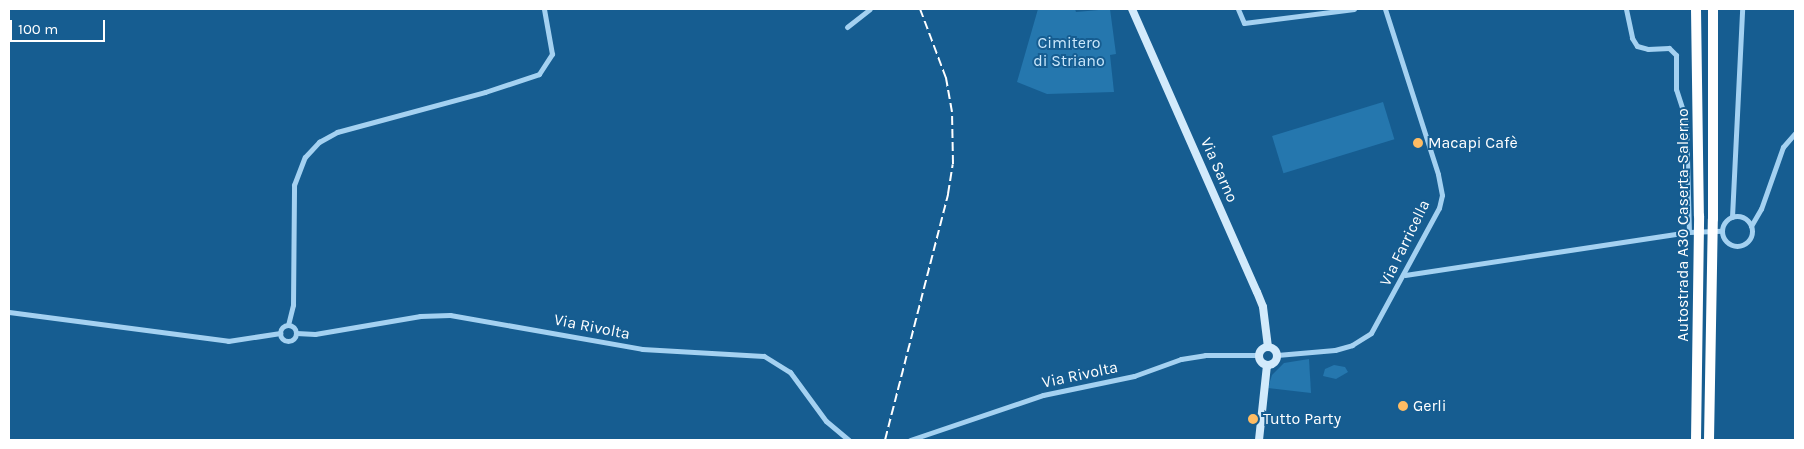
<!DOCTYPE html>
<meta charset="utf-8">
<style>
body{margin:0}
#map{position:relative;width:1804px;height:449px;overflow:hidden;background:#165d91;font-family:Karla,sans-serif}
div>[style]{position:absolute}
[style*='--x']{left:calc(var(--x)*1px);top:calc(var(--y)*1px);width:calc(var(--w)*1px);rotate:calc(var(--a)*1deg)}
.green>*{inset:0;background:#2577ae;transform-origin:0 0}
.street>*{height:5px;margin:-2.5px;padding:0 2.5px;transform-origin:2.5px;border-radius:2.5px;background:#a4d1f1}
.street>.ring{margin:-2.5px;padding:0;box-sizing:content-box;background:none;border:5px solid #a4d1f1;border-radius:50%}
.secondary>*{height:8px;margin:-4px;padding:0 4px;transform-origin:4px;border-radius:4px;background:#d2eafb}
.secondary>.ring{margin:-4px;padding:0;box-sizing:content-box;background:none;border:8px solid #d2eafb;border-radius:50%}
.highway>*{height:10px;margin:-5px;padding:0 5px;transform-origin:5px;border-radius:5px;background:#fff}
.rail>*{height:2px;margin-top:-1px;transform-origin:0;background:repeating-linear-gradient(90deg,#fff 0 9px,transparent 0 13px)}
.highway-bridge>*{height:10px;margin:-5px;padding:0 5px;transform-origin:5px;border-radius:5px;background:#fff}
.dots>*{width:14px;height:14px;translate:-50% -50%;box-sizing:border-box;border:2px solid #165d91;border-radius:50%}
span{translate:-50% -50%;white-space:nowrap;text-align:center;line-height:1.15;-webkit-text-stroke:4px #165d91;paint-order:stroke}
.park-label{font-size:16px;color:#cbe8fc}
.poi-label{font-size:16px;color:#fff}
.left{translate:0 -50%;text-align:left}
.street-label{font-size:16px;color:#fff}
.frame{position:absolute;inset:0;border:10px solid #fff;pointer-events:none}
.scale{position:absolute;left:10px;top:20px;width:95px;height:22px;box-sizing:border-box;border:2px solid #fff;border-top:0;padding-left:6px;font-size:15px;line-height:18px;white-space:nowrap;color:#fff;-webkit-text-stroke:4px #165d91;paint-order:stroke}
</style>
<div id="map">
<div class="green">
<i style="clip-path:polygon(1038px 9px,1075px 9px,1076px 12px,1110px 9px,1116px 54px,1110px 55px,1114px 92px,1047px 94px,1017px 82px)"></i>
<i style="left:1383px;top:102px;width:39px;height:116px;rotate:73deg"></i>
<i style="clip-path:polygon(1309px 359px,1311px 393px,1268px 388px,1272px 375px,1284px 363px)"></i>
<i style="clip-path:polygon(1334px 365px,1345px 367px,1348px 372px,1336px 379px,1323px 376px,1325px 369px)"></i>
</div>
<div class="street">
<i style="--x:1238;--y:9;--w:15;--a:67"></i>
<i style="--x:1244;--y:23;--w:111;--a:-7.3"></i>
<i style="--x:1626;--y:9;--w:30;--a:78"></i>
<i style="--x:1632;--y:38;--w:9;--a:58"></i>
<i style="--x:1637;--y:46;--w:11;--a:15"></i>
<i style="--x:1648;--y:49;--w:21;--a:-3"></i>
<i style="--x:1669;--y:48;--w:10;--a:45"></i>
<i style="--x:1676;--y:55;--w:34;--a:90"></i>
<i style="--x:1676;--y:89;--w:32;--a:72"></i>
<i style="--x:1686;--y:119;--w:113;--a:88.5"></i>
<i style="--x:847;--y:27;--w:29;--a:-38"></i>
<i class="ring" style="left:1722px;top:216px;width:25px;height:25px"></i>
<i style="--x:1732;--y:217;--w:208;--a:-87.2"></i>
<i style="--x:1751;--y:226;--w:20;--a:-60"></i>
<i style="--x:1761;--y:209;--w:66;--a:-70.5"></i>
<i style="--x:1783;--y:147;--w:18;--a:-49"></i>
<i style="--x:1405;--y:275;--w:287;--a:-8.6"></i>
<i style="--x:1689;--y:232;--w:33;--a:-2"></i>
<i style="--x:9;--y:312;--w:221;--a:7.5"></i>
<i style="--x:228;--y:341;--w:53;--a:-8.7"></i>
<i style="--x:288;--y:325;--w:21;--a:-76"></i>
<i style="--x:293;--y:305;--w:120;--a:-89.5"></i>
<i style="--x:294;--y:185;--w:30;--a:-69"></i>
<i style="--x:305;--y:157;--w:21;--a:-47"></i>
<i style="--x:319;--y:142;--w:21;--a:-29"></i>
<i style="--x:337;--y:132;--w:153;--a:-15.1"></i>
<i style="--x:485;--y:92;--w:57;--a:-18.4"></i>
<i style="--x:539;--y:74;--w:24;--a:-57"></i>
<i style="--x:552;--y:54;--w:46;--a:-100.1"></i>
<i class="ring" style="left:280px;top:325px;width:11px;height:11px"></i>
<i style="--x:296;--y:333;--w:19;--a:3"></i>
<i style="--x:315;--y:334;--w:107;--a:-9.7"></i>
<i style="--x:420;--y:316;--w:30;--a:-2"></i>
<i style="--x:450;--y:315;--w:195;--a:10"></i>
<i style="--x:642;--y:349;--w:122;--a:3.3"></i>
<i style="--x:764;--y:356;--w:31;--a:32"></i>
<i style="--x:790;--y:372;--w:61;--a:53.7"></i>
<i style="--x:826;--y:421;--w:30;--a:40"></i>
<i style="--x:1277;--y:355;--w:58;--a:-4.9"></i>
<i style="--x:1335;--y:350;--w:18;--a:-16"></i>
<i style="--x:1352;--y:345;--w:22;--a:-32"></i>
<i style="--x:1371;--y:333;--w:142;--a:-61.5"></i>
<i style="--x:1439;--y:208;--w:13;--a:-77"></i>
<i style="--x:1442;--y:195;--w:21;--a:-101"></i>
<i style="--x:1438;--y:174;--w:173;--a:-107.8"></i>
<i style="--x:910;--y:440;--w:140;--a:-18.7"></i>
<i style="--x:1043;--y:395;--w:93;--a:-11.8"></i>
<i style="--x:1134;--y:376;--w:50;--a:-19.9"></i>
<i style="--x:1181;--y:359;--w:24;--a:-9"></i>
<i style="--x:1205;--y:355;--w:54;--a:0"></i>
</div>
<div class="secondary">
<i style="--x:1132;--y:9;--w:309;--a:66.2"></i>
<i style="--x:1257;--y:292;--w:16;--a:68"></i>
<i style="--x:1263;--y:307;--w:40;--a:82.9"></i>
<i class="ring" style="left:1259px;top:347px;width:10px;height:10px"></i>
<i style="--x:1259;--y:440;--w:75;--a:-83.9"></i>
</div>
<div class="highway">
<i style="--x:1696;--y:9;--w:207;--a:89.2"></i>
<i style="--x:1713;--y:219;--w:210;--a:-90"></i>
</div>
<div class="rail">
<i style="--x:885;--y:440;--w:254;--a:-75.6"></i>
<i style="--x:948;--y:194;--w:30;--a:-81"></i>
<i style="--x:953;--y:164;--w:52;--a:-91.1"></i>
<i style="--x:952;--y:112;--w:35;--a:-100"></i>
<i style="--x:946;--y:78;--w:74;--a:-110.6"></i>
</div>
<div class="highway-bridge">
<i style="--x:1696;--y:440;--w:224;--a:-89.2"></i>
<i style="--x:1709;--y:440;--w:221;--a:-89"></i>
</div>
<div class="dots">
<i style="left:1418px;top:143px;background:#ffbc63"></i>
<i style="left:1403px;top:406px;background:#ffbc63"></i>
<i style="left:1253px;top:419px;background:#ffbc63"></i>
</div>
<div class="park-label">
<span style="left:1069px;top:52px">Cimitero<br>di Striano</span>
</div>
<div class="poi-label">
<span class="left" style="left:1428px;top:143px">Macapi Cafè</span>
<span class="left" style="left:1413px;top:406px">Gerli</span>
<span class="left" style="left:1263px;top:419px">Tutto Party</span>
</div>
<div class="street-label">
<span style="left:1219px;top:170px;rotate:66deg">Via Sarno</span>
<span style="left:1683px;top:225px;rotate:-90deg">Autostrada A30 Caserta-Salerno</span>
<span style="left:1405px;top:243px;rotate:-64deg">Via Farricella</span>
<span style="left:592px;top:327px;rotate:11deg">Via Rivolta</span>
<span style="left:1080px;top:375px;rotate:-12deg">Via Rivolta</span>
</div>
<div class="frame"></div>
<div class="scale">100 m</div>
</div>
